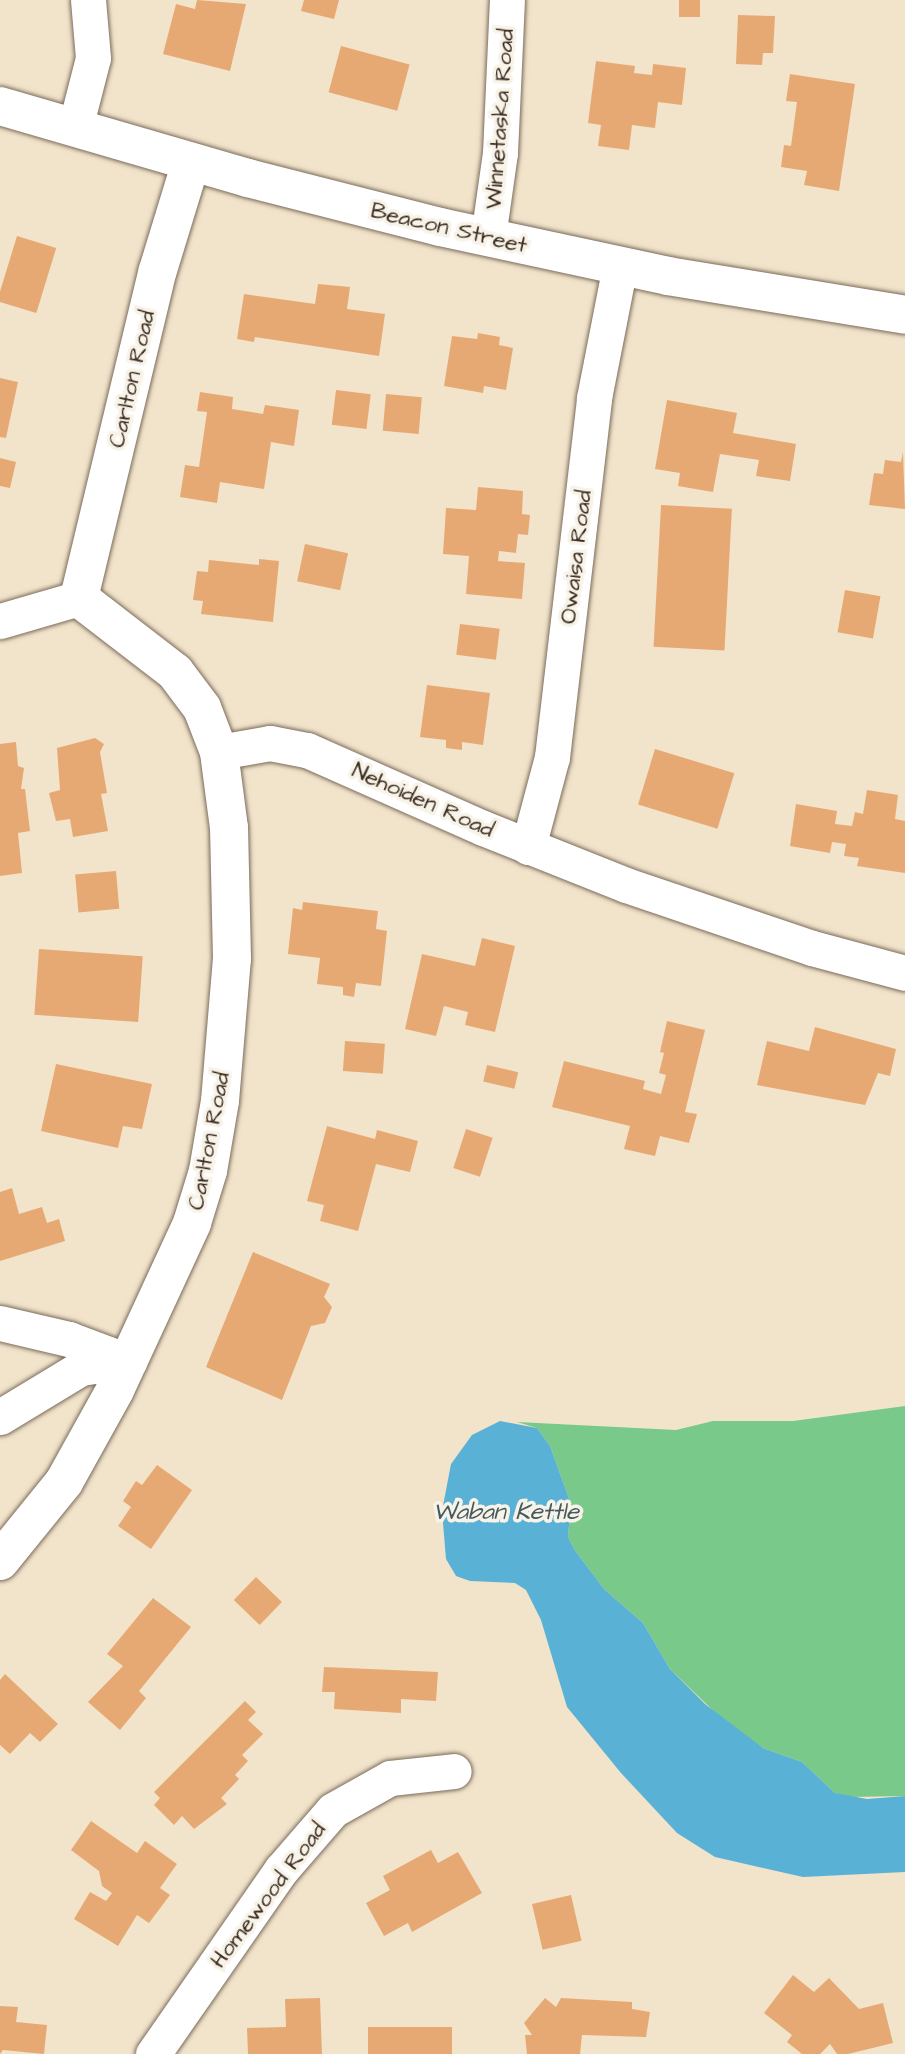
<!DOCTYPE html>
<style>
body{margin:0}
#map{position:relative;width:905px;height:2054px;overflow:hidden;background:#f2e4cb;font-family:"Architects Daughter",sans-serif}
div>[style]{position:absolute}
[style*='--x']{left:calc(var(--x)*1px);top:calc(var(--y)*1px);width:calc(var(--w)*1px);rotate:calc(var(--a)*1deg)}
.green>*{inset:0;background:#78c98a}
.water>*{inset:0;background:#59b2d6}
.building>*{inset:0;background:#e7a973;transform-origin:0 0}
.roads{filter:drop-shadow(0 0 2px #7b6b5b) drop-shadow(0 0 2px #7b6b5b)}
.minor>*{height:35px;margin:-17.5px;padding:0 17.5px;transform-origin:17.5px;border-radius:17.5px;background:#fff}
.tertiary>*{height:38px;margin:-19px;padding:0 19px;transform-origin:19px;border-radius:19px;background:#fff}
.secondary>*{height:38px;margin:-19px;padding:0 19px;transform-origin:19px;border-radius:19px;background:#fff}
span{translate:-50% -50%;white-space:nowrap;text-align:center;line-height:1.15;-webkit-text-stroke:7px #f7f3e8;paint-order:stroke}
.street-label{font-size:23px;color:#3b2a1e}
.water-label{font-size:24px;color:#465a5e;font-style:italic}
</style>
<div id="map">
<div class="green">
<i style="clip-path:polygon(905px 1406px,905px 1796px,850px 1797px,835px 1793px,802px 1762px,763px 1748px,724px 1721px,670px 1669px,643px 1623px,604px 1589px,574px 1549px,568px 1537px,571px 1504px,550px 1446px,537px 1428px,517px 1422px,676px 1430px,713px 1421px,793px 1421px)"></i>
</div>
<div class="water">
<i style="clip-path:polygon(500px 1421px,537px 1428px,550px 1446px,571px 1504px,568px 1537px,574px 1549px,604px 1589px,643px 1623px,670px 1669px,705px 1704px,763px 1748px,802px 1762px,835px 1793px,867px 1799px,905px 1796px,905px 1872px,803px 1877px,715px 1857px,677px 1833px,621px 1773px,567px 1707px,541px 1620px,526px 1590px,515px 1583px,470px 1581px,456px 1576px,446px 1559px,442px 1511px,451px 1464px,472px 1435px)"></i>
</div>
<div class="building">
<i style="clip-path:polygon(197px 0,246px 4px,230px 71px,163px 54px,176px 4px,195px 9px)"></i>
<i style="clip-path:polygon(304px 0,339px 0,334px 19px,301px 11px)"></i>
<i style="left:679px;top:0;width:21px;height:17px"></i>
<i style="clip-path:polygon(738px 15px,775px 16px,773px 53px,763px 53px,762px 65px,736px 64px)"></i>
<i style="left:341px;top:46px;width:71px;height:48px;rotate:15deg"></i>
<i style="clip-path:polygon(596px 61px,635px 66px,634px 73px,652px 75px,653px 64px,686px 68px,682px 105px,658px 102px,655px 128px,632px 125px,629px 150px,598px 146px,601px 125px,588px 123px)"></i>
<i style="clip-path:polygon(790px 74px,855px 84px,839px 191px,804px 185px,807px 171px,781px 167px,784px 145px,791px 146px,797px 102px,786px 101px)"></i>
<i style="left:17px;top:236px;width:41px;height:68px;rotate:17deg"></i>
<i style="clip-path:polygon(318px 284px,350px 287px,347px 309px,385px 314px,379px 356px,255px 337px,254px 342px,237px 339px,244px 294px,315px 304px)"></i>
<i style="clip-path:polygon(478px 333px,500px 337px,499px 345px,513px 348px,506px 390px,484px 386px,483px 393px,444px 386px,452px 336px,477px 339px)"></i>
<i style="clip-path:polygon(0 378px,18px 382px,6px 438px,0 437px)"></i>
<i style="left:336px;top:390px;width:35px;height:35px;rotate:7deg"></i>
<i style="clip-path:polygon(200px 392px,233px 397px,232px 409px,263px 414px,265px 405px,299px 410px,294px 446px,271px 442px,264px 489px,220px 482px,217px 503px,180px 497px,185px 465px,199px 467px,207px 412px,197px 411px)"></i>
<i style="left:386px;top:394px;width:36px;height:37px;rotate:5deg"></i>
<i style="clip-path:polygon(667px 400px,737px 413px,733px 433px,796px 444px,790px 481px,756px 476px,759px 460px,720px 454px,713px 492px,678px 486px,680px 473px,655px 469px)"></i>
<i style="clip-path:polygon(903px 452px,905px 509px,869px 505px,874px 473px,883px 474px,885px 460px,901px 462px)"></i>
<i style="clip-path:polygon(0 458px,16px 462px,10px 488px,0 486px)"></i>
<i style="clip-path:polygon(478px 487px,523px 491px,522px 514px,530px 515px,528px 535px,518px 534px,516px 553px,499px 551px,498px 561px,525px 563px,522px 599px,466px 594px,469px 556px,443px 554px,446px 508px,476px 510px)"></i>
<i style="left:661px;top:505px;width:71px;height:142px;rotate:3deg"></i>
<i style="left:305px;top:544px;width:44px;height:38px;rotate:12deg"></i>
<i style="clip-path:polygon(259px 559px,279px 561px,273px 622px,201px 614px,203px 601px,193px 600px,197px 571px,208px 572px,209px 560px,259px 565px)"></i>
<i style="left:845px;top:590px;width:36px;height:43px;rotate:10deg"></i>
<i style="left:460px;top:624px;width:40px;height:31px;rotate:7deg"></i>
<i style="clip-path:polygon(427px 685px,490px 693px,483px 745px,462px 742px,462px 750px,446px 748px,446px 740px,420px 737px)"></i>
<i style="clip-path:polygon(95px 738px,104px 744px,100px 752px,107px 793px,101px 794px,108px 831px,73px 837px,70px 819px,56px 821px,49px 793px,60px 790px,57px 748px)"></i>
<i style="clip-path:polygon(16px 742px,18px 766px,24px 768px,21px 789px,25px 789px,30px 831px,18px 833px,22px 873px,0 876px,0 744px)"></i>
<i style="left:655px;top:749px;width:83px;height:58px;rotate:17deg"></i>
<i style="clip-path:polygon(867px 790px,898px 795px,895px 819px,905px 821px,905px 873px,857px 866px,859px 858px,844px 856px,846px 844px,832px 842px,830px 853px,790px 846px,796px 804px,837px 811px,835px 824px,852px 826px,855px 812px,863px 814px)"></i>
<i style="left:116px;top:871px;width:38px;height:41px;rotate:85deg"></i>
<i style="clip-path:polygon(303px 902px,378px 911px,376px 929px,387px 931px,381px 986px,356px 983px,354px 997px,343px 995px,343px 987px,317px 984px,320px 958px,288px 954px,293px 908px,302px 910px)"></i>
<i style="clip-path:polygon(482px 938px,515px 946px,495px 1032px,465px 1025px,468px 1012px,444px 1006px,436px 1036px,405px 1029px,422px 954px,475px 966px)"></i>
<i style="left:39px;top:949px;width:104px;height:66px;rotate:4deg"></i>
<i style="clip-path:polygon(667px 1021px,705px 1030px,685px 1112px,697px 1114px,689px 1143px,660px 1136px,655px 1156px,624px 1149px,630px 1126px,552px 1107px,564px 1061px,645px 1081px,643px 1089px,661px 1094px,666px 1075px,659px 1073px,664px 1053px,660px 1052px)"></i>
<i style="clip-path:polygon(815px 1027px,896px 1049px,890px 1076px,878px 1073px,865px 1105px,757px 1085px,767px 1041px,809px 1051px)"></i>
<i style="left:345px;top:1041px;width:40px;height:30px;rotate:4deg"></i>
<i style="clip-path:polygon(56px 1064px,152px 1084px,142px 1129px,123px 1126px,118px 1148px,41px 1131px)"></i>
<i style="left:487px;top:1065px;width:32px;height:17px;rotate:13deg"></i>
<i style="clip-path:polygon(327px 1126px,375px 1139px,377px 1130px,418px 1141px,410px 1172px,376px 1164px,358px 1231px,320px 1221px,324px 1205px,307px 1201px)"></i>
<i style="left:466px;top:1129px;width:28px;height:41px;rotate:18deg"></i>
<i style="clip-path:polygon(12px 1188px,19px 1214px,42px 1207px,47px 1223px,59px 1219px,65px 1241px,0 1261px,0 1192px)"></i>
<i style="clip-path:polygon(253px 1252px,330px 1284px,324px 1297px,332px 1307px,325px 1323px,311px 1326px,282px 1400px,206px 1367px)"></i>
<i style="clip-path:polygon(157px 1465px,192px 1490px,151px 1549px,118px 1526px,131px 1507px,123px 1501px,136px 1481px,142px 1485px)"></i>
<i style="left:256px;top:1577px;width:36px;height:32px;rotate:44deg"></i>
<i style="clip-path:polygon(153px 1598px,191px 1627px,139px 1691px,146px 1698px,120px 1730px,88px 1702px,123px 1666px,107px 1654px)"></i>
<i style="clip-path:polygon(324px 1667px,438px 1672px,436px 1701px,401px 1699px,401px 1713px,334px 1709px,335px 1692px,322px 1692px)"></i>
<i style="clip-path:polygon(5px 1674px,58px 1724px,40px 1742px,30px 1733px,10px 1754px,0 1745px,0 1680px)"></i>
<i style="clip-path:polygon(245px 1701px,256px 1712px,248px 1720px,263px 1734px,242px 1755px,248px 1761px,235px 1775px,239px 1779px,221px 1798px,227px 1804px,194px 1829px,182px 1816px,174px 1825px,154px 1805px,160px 1798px,154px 1792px)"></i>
<i style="clip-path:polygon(91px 1821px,137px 1853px,145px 1841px,177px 1864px,160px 1888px,170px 1895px,149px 1923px,137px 1915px,118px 1946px,74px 1919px,90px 1892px,106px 1901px,112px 1893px,102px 1886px,99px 1871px,71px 1850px)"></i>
<i style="clip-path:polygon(431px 1850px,438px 1863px,458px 1852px,482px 1893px,412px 1932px,408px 1923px,384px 1936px,366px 1903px,390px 1890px,383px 1876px)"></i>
<i style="left:571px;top:1895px;width:47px;height:40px;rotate:77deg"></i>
<i style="clip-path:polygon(793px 1975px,814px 1992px,829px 1978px,859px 2009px,883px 2003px,893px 2043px,848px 2054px,837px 2054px,830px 2044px,820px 2054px,802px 2054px,787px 2042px,792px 2035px,764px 2013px)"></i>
<i style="clip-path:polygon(320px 1998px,322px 2054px,248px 2054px,247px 2028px,286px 2027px,285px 1999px)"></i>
<i style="clip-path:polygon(545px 1998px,556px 2007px,561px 1998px,632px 2002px,632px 2009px,650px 2012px,646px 2037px,582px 2035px,580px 2054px,527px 2054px,525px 2035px,532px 2035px,524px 2023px)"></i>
<i style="clip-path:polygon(0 2006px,18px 2007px,16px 2022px,47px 2025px,44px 2054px,3px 2050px,0 2054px)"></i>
<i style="left:368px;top:2027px;width:84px;height:27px"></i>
</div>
<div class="roads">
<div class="minor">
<i style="--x:75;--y:128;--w:72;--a:-75.6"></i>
<i style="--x:93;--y:58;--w:58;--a:-94.9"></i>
<i style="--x:488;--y:237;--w:85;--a:-81.9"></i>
<i style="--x:500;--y:153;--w:153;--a:-87.4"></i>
<i style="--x:0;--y:621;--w:82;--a:-16.2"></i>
<i style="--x:219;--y:752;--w:52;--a:-10"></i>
<i style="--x:270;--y:743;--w:38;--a:11"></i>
<i style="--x:307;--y:750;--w:193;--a:23.9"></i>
<i style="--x:483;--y:828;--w:154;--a:21.7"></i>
<i style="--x:626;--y:885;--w:196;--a:18.7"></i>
<i style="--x:812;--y:948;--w:96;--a:15"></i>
<i style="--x:528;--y:847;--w:93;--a:-75.1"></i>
<i style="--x:552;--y:757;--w:361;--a:-83.3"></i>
<i style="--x:594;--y:398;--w:135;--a:-78.9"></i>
<i style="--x:0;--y:1323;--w:71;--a:13.1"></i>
<i style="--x:69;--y:1339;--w:57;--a:20.7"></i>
<i style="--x:0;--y:1417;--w:95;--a:-31.2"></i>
<i style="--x:81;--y:1368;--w:49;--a:-8.3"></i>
<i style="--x:153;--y:2054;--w:224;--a:-55.2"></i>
<i style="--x:281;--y:1870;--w:79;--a:-49.1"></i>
<i style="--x:333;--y:1810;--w:65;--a:-29.3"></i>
<i style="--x:390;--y:1778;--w:64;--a:-6.2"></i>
</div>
<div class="tertiary">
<i style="--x:0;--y:1561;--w:102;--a:-51"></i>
<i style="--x:64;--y:1482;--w:105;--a:-61"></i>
<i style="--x:115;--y:1390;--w:184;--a:-65.2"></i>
<i style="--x:192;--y:1223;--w:54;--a:-72.9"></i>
<i style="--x:208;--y:1171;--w:71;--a:-80.3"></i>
<i style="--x:220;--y:1101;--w:143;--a:-85.2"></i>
<i style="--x:232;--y:959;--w:131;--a:-91.3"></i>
<i style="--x:229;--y:828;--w:77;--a:-97.5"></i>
<i style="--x:219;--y:752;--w:47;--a:-111.1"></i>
<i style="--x:202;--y:708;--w:45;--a:-126.9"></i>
<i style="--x:175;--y:672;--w:121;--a:-142.4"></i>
<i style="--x:79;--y:598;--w:337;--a:-76.5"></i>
<i style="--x:158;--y:270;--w:113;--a:-73"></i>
</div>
<div class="secondary">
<i style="--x:0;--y:106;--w:258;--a:16.2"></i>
<i style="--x:248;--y:178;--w:198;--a:14.3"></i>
<i style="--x:440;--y:227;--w:233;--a:12.1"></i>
<i style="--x:668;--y:276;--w:240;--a:9.3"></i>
</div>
</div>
<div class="street-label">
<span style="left:500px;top:119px;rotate:-86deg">Winnetaska Road</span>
<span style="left:449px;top:228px;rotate:13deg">Beacon Street</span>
<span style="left:132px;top:379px;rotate:-77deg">Carlton Road</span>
<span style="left:576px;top:557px;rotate:-83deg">Owaisa Road</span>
<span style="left:423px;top:800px;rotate:24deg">Nehoiden Road</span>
<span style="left:209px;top:1141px;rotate:-79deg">Carlton Road</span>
<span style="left:268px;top:1895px;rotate:-53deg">Homewood Road</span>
</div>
<div class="water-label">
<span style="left:506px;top:1513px">Waban Kettle</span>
</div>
</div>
